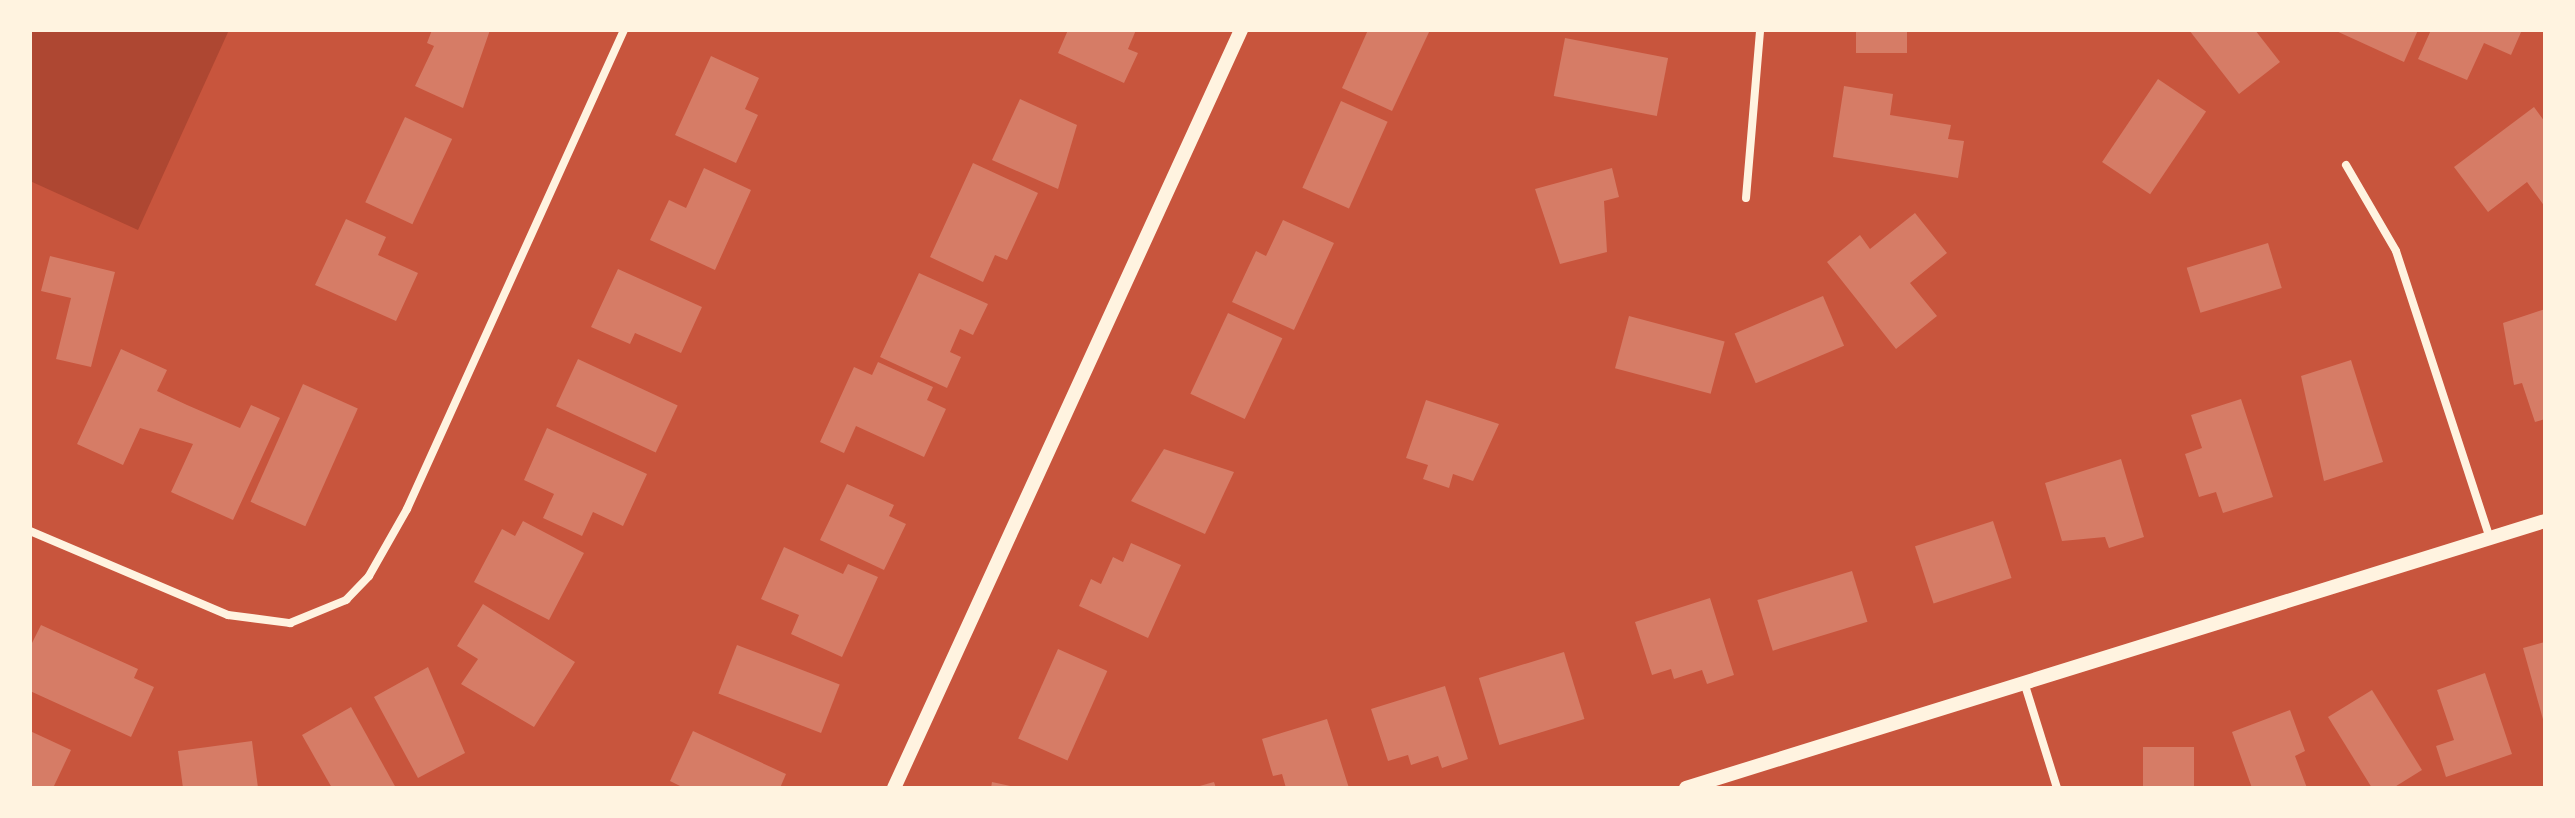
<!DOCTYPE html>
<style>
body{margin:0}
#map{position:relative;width:2575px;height:818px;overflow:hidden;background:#c8553d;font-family:"Fira Sans",sans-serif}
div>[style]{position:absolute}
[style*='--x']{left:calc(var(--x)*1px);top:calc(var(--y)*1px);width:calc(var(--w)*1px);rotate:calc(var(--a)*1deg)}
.green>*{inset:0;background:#ae4732}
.building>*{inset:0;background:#d67c66;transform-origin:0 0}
.minor>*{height:8px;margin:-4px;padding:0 4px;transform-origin:4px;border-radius:4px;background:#fff3e0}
.tertiary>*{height:14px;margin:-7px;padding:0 7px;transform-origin:7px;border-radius:7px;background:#fff3e0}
span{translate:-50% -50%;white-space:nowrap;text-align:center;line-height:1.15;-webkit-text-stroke:6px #fff3e0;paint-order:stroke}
.frame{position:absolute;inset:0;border:32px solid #fff3e0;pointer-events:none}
</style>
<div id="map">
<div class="green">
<i style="clip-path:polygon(30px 30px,229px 30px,138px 230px,30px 181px)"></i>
</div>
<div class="building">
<i style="clip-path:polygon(432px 30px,490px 30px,463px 108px,415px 86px,434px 46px,427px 43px)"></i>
<i style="clip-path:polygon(1068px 30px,1136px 30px,1128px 49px,1138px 53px,1124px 83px,1058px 53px)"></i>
<i style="clip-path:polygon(1368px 30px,1430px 30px,1392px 111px,1342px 88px)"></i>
<i style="left:1856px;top:30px;width:51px;height:23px"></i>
<i style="clip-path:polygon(2189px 30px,2255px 30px,2280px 62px,2239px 94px)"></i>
<i style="clip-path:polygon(2334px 30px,2418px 30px,2404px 62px)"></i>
<i style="clip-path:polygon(2431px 30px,2522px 30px,2511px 55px,2484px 43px,2467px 80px,2418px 59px)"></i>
<i style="left:1565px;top:38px;width:105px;height:59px;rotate:11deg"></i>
<i style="clip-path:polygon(711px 56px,759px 78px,745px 109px,758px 115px,736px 163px,675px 135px)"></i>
<i style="left:2158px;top:79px;width:58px;height:100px;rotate:34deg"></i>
<i style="clip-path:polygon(1844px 86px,1893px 94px,1890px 115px,1951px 125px,1948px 139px,1964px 141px,1958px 178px,1833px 157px)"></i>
<i style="clip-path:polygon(1020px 99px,1077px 125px,1058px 189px,992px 160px)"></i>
<i style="left:1341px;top:101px;width:51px;height:95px;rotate:24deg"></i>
<i style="clip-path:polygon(2534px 107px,2545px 122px,2545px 207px,2527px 182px,2488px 212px,2454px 167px)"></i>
<i style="left:405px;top:117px;width:52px;height:94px;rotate:25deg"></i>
<i style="clip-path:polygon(973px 163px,1038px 193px,1007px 260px,995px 255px,983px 282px,930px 257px)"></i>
<i style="clip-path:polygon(704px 168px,751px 190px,715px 270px,650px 240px,669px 200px,686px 208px)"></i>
<i style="clip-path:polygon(1612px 168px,1619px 197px,1604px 201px,1607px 252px,1560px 264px,1535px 189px)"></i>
<i style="clip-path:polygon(1915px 213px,1947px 253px,1910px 283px,1937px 316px,1896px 349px,1827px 262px,1860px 235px,1870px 249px)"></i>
<i style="clip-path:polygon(346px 219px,386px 237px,378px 255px,418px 273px,396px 321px,315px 285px)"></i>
<i style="clip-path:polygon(1283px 220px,1334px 243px,1294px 330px,1232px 302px,1256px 251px,1266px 256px)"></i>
<i style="left:2268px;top:243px;width:47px;height:85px;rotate:73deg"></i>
<i style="clip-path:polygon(50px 256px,115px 272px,91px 367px,56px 359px,71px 298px,41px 291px)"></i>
<i style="clip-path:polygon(618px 269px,702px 307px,681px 353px,635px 333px,630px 344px,591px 327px)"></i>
<i style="clip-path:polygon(919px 273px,988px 304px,973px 335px,960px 329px,950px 352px,961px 357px,947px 388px,880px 357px)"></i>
<i style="left:1823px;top:296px;width:54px;height:96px;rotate:67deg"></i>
<i style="clip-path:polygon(2545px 309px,2545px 419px,2535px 422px,2522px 383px,2514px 385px,2503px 323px)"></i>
<i style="left:1228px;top:313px;width:60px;height:89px;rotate:25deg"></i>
<i style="left:1629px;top:316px;width:99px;height:54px;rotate:15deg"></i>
<i style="clip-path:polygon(121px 349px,167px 370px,157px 391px,187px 405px,240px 428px,251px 405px,280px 418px,233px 520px,171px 492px,193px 444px,140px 428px,123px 465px,77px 444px)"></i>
<i style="left:578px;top:359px;width:110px;height:52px;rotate:25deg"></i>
<i style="clip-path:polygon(2351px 360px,2383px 462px,2324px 481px,2301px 376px)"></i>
<i style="clip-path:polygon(878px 362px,933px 387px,927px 400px,946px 409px,924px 457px,856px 426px,844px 453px,820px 442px,854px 367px,872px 375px)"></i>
<i style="left:303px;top:384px;width:60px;height:129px;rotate:24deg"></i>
<i style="clip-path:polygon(2241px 399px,2273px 497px,2223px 513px,2216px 492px,2199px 497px,2185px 454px,2202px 448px,2191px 415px)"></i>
<i style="clip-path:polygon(1426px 400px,1499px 424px,1473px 481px,1453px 474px,1449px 488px,1423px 479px,1428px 465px,1406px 458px)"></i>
<i style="clip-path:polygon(547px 428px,647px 474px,623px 526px,593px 512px,582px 536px,543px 518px,554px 494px,524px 480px)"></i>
<i style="clip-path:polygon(1164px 449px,1234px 472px,1205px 534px,1131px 501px)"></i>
<i style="clip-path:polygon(2121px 459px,2144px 537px,2109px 548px,2105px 537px,2062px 541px,2045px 483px)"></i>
<i style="clip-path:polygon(847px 484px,894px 505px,889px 516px,906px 524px,884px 570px,820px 540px)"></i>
<i style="clip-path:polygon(523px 521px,584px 553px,549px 620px,474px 582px,502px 529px,515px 536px)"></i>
<i style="left:1993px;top:521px;width:60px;height:82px;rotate:72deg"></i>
<i style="clip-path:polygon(1131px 543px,1181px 565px,1148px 638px,1079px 606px,1091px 579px,1101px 584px,1113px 557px,1123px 562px)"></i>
<i style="clip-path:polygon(784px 547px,843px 574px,848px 564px,878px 577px,842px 657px,791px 634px,799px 615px,761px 599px)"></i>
<i style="left:1852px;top:571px;width:53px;height:99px;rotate:73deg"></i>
<i style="clip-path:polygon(1710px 598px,1734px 675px,1707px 684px,1702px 670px,1674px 679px,1671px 669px,1652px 675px,1635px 622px)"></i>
<i style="clip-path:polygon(483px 604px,575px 662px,534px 727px,461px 684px,478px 659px,457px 646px)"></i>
<i style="clip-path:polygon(41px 625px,138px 669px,134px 678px,154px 687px,131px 737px,30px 691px,30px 647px)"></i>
<i style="clip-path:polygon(2545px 642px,2545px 723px,2544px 723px,2523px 648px)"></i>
<i style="left:737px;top:645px;width:110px;height:52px;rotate:21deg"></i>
<i style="left:1058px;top:649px;width:54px;height:98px;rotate:24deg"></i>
<i style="left:1564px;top:652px;width:70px;height:89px;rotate:73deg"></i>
<i style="clip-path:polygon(428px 667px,465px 753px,418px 778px,374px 697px)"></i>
<i style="clip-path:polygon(2485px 673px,2512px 754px,2446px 777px,2436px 746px,2454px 740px,2437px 690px)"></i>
<i style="clip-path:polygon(1445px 686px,1468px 759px,1442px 768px,1438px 756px,1411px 765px,1408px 755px,1388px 761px,1371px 709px)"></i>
<i style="clip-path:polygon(2372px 690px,2422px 770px,2393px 788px,2372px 788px,2328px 717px)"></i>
<i style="clip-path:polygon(351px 707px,396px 788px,332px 788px,302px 735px)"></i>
<i style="clip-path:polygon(2290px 710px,2305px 751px,2295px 756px,2307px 788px,2252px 788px,2232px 732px)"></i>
<i style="clip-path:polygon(1327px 719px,1349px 788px,1286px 788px,1282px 774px,1273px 776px,1262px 739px)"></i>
<i style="clip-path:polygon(30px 731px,71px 750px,53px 788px,30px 788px)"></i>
<i style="clip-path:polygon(693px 731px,786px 774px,780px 788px,684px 788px,670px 781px)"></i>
<i style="clip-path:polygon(252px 741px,258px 788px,183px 788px,178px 751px)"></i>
<i style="left:2194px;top:747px;width:41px;height:51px;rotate:90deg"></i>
<i style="clip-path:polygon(992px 782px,1015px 787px,1015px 788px,991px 788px)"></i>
<i style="clip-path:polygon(1214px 782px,1216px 788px,1196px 788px,1196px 787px)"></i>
</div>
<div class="minor">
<i style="--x:2346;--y:165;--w:99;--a:59.8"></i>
<i style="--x:2396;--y:251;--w:302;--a:71.9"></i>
<i style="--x:1746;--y:198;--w:169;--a:-85.2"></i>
<i style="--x:30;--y:531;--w:215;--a:23"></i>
<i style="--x:228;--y:615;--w:63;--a:7.4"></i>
<i style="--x:290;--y:623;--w:61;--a:-22.3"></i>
<i style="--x:346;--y:600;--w:33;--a:-46"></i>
<i style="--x:369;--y:576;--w:77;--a:-60.4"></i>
<i style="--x:407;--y:509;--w:526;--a:-65.63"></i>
<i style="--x:2024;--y:682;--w:111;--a:72.7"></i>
</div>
<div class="tertiary">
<i style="--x:894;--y:788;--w:834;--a:-65.4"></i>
<i style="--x:1686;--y:788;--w:900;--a:-17.27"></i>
</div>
<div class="frame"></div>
</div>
